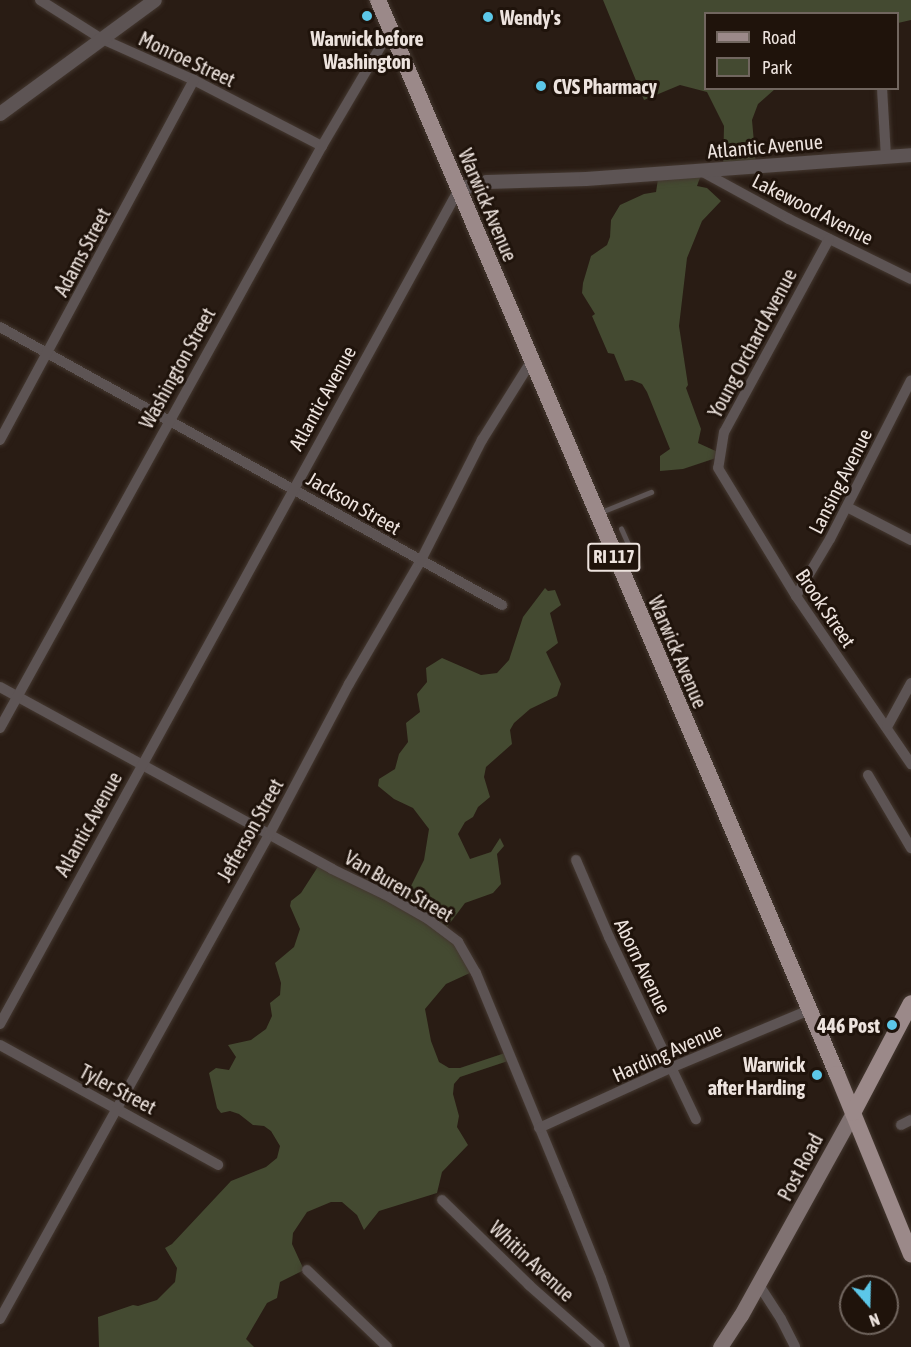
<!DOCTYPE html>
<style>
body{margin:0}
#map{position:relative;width:911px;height:1347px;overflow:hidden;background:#291c14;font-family:"Asap Condensed",sans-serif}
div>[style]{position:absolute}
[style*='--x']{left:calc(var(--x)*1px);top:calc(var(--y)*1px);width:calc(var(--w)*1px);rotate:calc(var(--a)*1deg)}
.green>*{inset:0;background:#444a31}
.roads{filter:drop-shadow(0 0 2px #443830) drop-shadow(0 0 2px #443830)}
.service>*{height:5px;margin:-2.5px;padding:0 2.5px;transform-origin:2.5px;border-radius:2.5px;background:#5d5454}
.minor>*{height:10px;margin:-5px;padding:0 5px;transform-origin:5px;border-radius:5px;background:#5d5454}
.tertiary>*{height:14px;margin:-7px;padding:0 7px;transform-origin:7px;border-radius:7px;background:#5d5454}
.secondary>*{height:15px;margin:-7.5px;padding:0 7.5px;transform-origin:7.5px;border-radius:7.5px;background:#807272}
.primary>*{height:16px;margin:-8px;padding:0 8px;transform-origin:8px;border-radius:8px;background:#9b8989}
.dots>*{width:16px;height:16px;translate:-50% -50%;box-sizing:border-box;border:3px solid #1f130b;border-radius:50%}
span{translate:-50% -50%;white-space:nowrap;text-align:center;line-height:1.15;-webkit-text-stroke:6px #1f130b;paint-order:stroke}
.shield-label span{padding:2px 4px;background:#1f130b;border:2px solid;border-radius:4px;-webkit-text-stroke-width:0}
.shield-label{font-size:18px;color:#ede3de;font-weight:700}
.poi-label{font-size:20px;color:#ede3de;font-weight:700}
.left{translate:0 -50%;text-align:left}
.right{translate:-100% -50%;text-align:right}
.street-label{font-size:20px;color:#ede3de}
.legend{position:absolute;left:704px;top:12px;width:195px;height:78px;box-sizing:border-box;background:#1f130b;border:2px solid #71665f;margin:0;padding:8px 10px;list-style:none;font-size:18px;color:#ede3de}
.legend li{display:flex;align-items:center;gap:12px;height:30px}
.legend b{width:30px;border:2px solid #71665f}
.north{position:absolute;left:839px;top:1275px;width:60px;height:60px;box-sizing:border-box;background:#1f130b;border:2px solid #71665f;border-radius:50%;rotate:160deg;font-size:16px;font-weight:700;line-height:24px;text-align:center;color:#ede3de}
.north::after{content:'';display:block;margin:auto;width:21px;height:27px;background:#5cc7e8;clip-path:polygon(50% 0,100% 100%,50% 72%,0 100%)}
</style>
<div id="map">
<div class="green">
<i style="clip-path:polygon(603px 0,911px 0,911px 20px,898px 23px,898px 14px,706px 14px,706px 88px,775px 89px,758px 104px,752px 120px,756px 165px,723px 170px,724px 126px,707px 92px,680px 85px,644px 100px)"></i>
<i style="clip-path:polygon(702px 172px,697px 186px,707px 188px,721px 201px,702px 221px,687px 258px,679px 326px,688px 385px,686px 388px,701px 429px,698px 443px,720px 453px,716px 458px,683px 469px,660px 471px,660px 456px,670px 449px,647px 392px,642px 384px,632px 380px,625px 381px,614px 354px,608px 353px,592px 316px,595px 314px,582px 293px,583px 283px,591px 256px,607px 245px,610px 237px,611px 220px,620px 205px,644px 194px,656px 192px,658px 179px)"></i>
<i style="clip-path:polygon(545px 588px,548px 591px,555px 590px,561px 605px,550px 613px,558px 643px,546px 652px,561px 684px,557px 696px,530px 709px,514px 723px,510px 730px,512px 744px,486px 767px,484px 777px,490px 797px,478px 807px,473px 817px,465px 822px,458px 834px,470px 859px,491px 852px,500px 838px,504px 846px,497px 854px,501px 884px,493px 893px,465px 903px,444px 931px,458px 944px,472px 972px,446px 984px,425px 1009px,431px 1041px,439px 1062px,449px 1068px,460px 1068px,505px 1053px,508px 1061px,460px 1077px,454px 1084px,453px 1094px,459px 1116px,457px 1127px,468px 1145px,442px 1172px,437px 1193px,379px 1211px,364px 1230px,357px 1215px,342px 1202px,331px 1202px,307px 1212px,293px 1233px,292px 1244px,304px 1270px,280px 1282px,277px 1298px,267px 1303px,246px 1339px,254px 1347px,99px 1347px,98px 1317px,133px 1305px,138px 1306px,157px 1300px,175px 1282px,177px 1268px,165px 1248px,172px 1244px,231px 1181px,266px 1167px,277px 1158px,280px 1146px,271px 1131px,264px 1126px,253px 1125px,239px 1114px,230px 1111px,221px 1113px,217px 1108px,209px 1073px,216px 1068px,229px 1070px,236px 1057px,228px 1045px,251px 1040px,266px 1029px,272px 1016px,270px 1003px,280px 995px,281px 983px,275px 963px,294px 947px,300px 929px,290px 906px,291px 901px,301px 893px,319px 865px,402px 904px,424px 860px,429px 829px,413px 808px,394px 799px,378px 786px,379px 779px,395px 769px,399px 754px,408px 742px,406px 723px,420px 712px,417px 694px,427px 682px,426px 668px,442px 658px,481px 675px,497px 673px,509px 660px,523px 617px)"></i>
</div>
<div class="roads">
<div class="service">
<i style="--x:601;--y:512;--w:54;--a:-21.8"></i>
<i style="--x:628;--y:544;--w:25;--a:67"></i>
<i style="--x:616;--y:549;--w:13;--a:-23"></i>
<i style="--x:628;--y:544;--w:17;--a:-114"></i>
</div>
<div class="minor">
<i style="--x:40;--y:0;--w:73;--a:32.2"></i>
<i style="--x:102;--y:39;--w:101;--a:24"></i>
<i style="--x:194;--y:80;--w:144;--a:27.3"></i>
<i style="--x:882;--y:88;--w:69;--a:86.7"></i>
<i style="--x:701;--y:171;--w:100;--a:28.6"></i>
<i style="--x:789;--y:219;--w:136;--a:26.2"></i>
<i style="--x:829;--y:239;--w:220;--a:118.5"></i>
<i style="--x:724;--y:432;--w:36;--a:99"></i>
<i style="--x:718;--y:468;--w:150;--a:58.6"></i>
<i style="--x:796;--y:596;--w:204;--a:55.6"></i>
<i style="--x:0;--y:327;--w:574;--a:28.98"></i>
<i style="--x:0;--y:440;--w:409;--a:-61.7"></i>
<i style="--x:847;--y:507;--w:72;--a:27.3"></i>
<i style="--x:796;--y:596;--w:66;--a:-59.2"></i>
<i style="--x:830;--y:539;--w:178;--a:-63"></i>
<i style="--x:0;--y:687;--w:379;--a:28.7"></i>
<i style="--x:332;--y:869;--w:58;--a:25.7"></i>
<i style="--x:384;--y:894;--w:51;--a:29.6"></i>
<i style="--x:428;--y:919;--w:38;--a:37"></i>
<i style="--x:458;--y:942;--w:36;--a:60"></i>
<i style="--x:476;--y:973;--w:236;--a:67.6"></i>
<i style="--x:566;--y:1191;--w:94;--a:68.1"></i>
<i style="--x:601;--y:1278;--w:73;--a:70.8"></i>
<i style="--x:887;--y:727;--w:50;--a:-61.4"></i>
<i style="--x:0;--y:728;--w:665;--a:-61.05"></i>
<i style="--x:322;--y:146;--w:136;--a:-59.5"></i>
<i style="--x:868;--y:775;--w:85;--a:59.5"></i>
<i style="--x:576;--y:860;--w:84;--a:66.8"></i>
<i style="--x:609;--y:937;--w:202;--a:64.5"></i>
<i style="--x:0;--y:1024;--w:953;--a:-61.2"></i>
<i style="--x:0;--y:1045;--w:249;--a:28.8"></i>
<i style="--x:901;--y:1125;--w:11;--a:-27"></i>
<i style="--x:539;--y:1128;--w:147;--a:-24.5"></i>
<i style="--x:673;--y:1067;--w:147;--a:-22.7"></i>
<i style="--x:442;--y:1200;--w:122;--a:44.3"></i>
<i style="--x:529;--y:1285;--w:94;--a:41.5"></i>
<i style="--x:307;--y:1270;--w:111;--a:43.9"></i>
<i style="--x:759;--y:1285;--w:40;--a:57.1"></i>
<i style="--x:781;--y:1319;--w:31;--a:63"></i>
<i style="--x:0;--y:1319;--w:556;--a:-60.95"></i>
<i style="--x:270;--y:833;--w:169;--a:-62.1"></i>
<i style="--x:349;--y:684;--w:141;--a:-59.8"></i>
<i style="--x:420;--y:562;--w:137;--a:-63.1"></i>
<i style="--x:482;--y:440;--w:94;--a:-58"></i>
</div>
<div class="tertiary">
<i style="--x:0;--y:114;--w:192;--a:-36.3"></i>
<i style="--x:459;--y:189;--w:29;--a:-14"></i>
<i style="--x:487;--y:182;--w:99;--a:-1.7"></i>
<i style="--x:586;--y:179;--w:326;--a:-4.2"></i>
</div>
<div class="secondary">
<i style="--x:720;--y:1347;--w:38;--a:-57"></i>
<i style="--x:741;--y:1315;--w:231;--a:-61"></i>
</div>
<div class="primary">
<i style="--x:378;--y:0;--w:1168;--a:66.86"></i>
<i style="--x:837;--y:1074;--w:195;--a:67.7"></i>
<i style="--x:853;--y:1113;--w:124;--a:-62.2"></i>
</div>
</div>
<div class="dots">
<i style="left:367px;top:16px;background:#5cc7e8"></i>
<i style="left:488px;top:17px;background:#5cc7e8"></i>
<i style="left:541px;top:86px;background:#5cc7e8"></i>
<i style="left:892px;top:1025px;background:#5cc7e8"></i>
<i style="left:817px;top:1075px;background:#5cc7e8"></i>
</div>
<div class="shield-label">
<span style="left:614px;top:557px">RI 117</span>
</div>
<div class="poi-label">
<span class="left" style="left:500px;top:17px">Wendy's</span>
<span style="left:367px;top:50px">Warwick before<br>Washington</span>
<span class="left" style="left:553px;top:86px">CVS Pharmacy</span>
<span class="right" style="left:880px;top:1025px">446 Post</span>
<span class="right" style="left:805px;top:1076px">Warwick<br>after Harding</span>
</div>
<div class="street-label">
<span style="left:187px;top:59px;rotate:25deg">Monroe Street</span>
<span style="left:765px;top:146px;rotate:-5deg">Atlantic Avenue</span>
<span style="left:488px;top:205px;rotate:67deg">Warwick Avenue</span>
<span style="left:813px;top:209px;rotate:27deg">Lakewood Avenue</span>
<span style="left:82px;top:252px;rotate:-62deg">Adams Street</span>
<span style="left:752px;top:343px;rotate:-62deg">Young Orchard Avenue</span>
<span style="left:177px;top:368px;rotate:-61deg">Washington Street</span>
<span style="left:322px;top:398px;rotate:-61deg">Atlantic Avenue</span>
<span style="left:840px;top:481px;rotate:-63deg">Lansing Avenue</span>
<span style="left:354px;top:503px;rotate:30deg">Jackson Street</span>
<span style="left:826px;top:608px;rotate:56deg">Brook Street</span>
<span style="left:678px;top:652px;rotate:67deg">Warwick Avenue</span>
<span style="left:88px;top:824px;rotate:-61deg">Atlantic Avenue</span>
<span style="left:250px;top:830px;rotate:-61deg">Jefferson Street</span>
<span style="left:399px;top:886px;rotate:30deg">Van Buren Street</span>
<span style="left:643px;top:966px;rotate:64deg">Aborn Avenue</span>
<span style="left:667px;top:1052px;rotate:-24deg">Harding Avenue</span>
<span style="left:118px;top:1089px;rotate:28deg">Tyler Street</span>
<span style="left:800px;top:1167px;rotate:-62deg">Post Road</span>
<span style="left:532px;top:1261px;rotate:43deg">Whitin Avenue</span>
</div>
<ul class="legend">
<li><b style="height:8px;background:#9b8989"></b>Road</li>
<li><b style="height:16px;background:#444a31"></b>Park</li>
</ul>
<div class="north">N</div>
</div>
